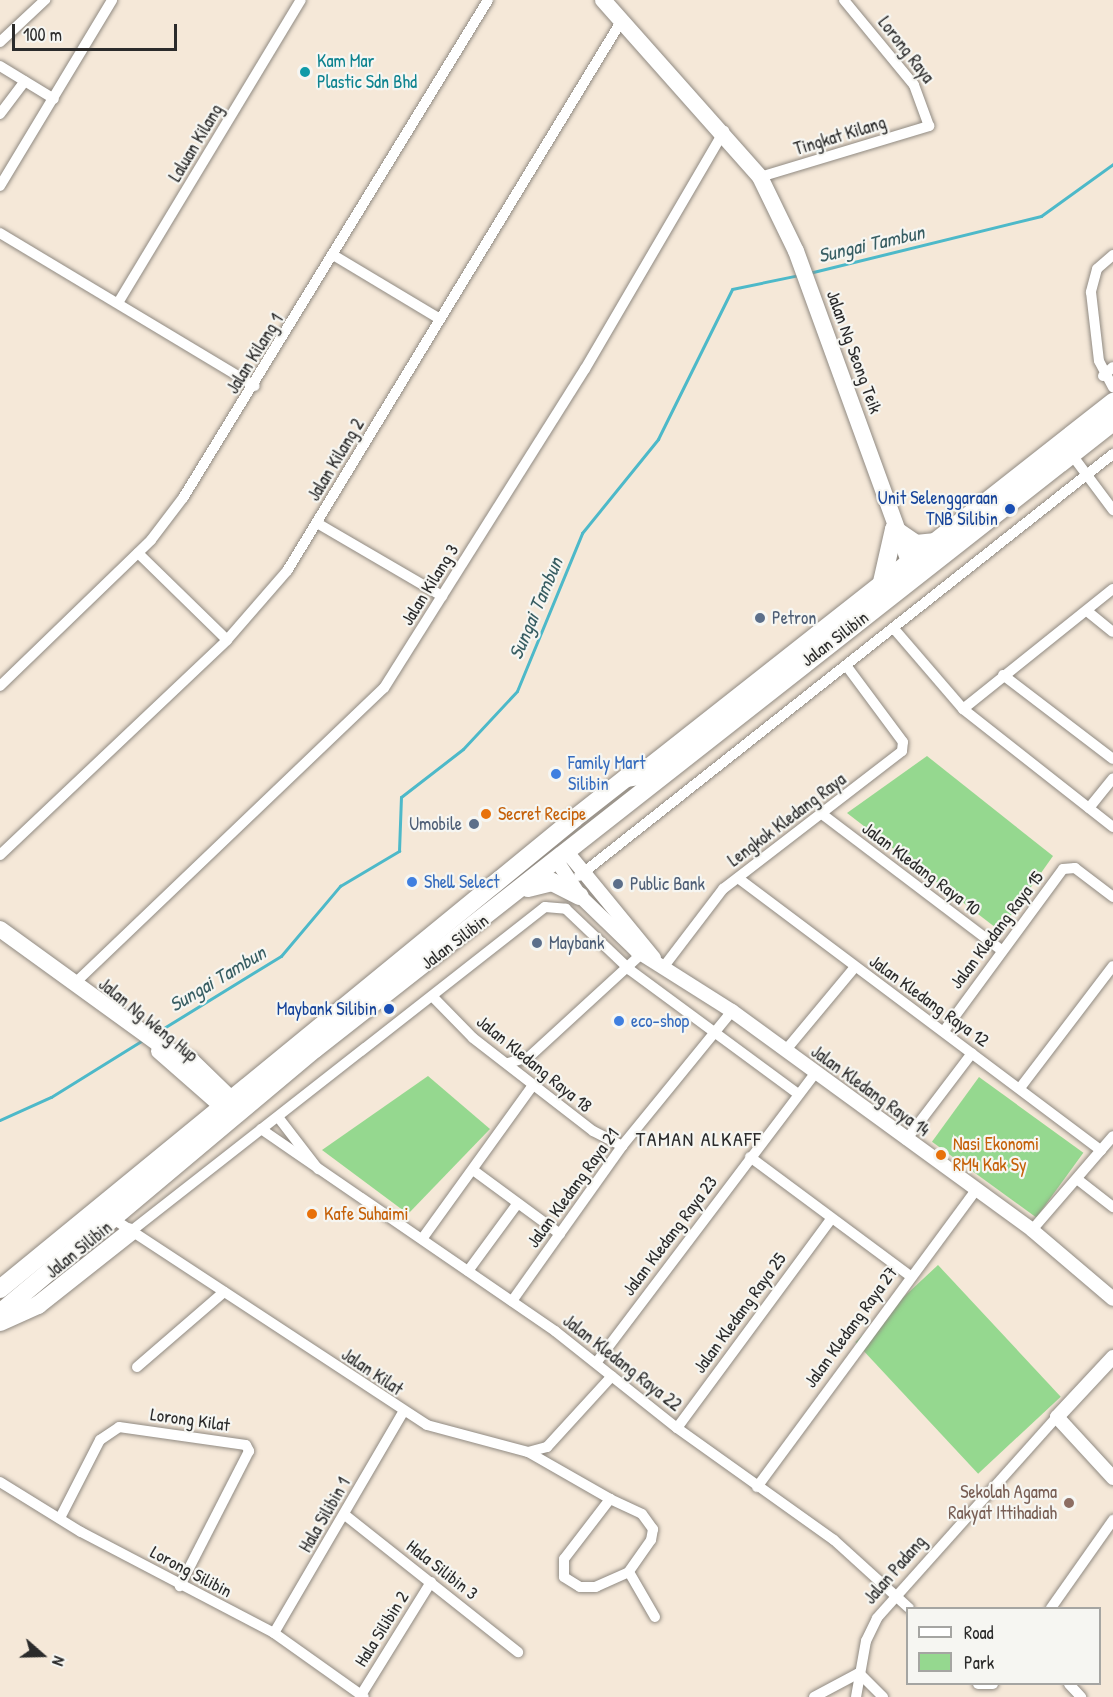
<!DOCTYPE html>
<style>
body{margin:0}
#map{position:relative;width:1113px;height:1697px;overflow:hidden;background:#f5e8d8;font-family:"Patrick Hand",sans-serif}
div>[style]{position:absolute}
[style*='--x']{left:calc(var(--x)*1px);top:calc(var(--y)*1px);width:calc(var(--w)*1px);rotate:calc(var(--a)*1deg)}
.green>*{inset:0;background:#95d88f;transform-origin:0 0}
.stream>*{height:3px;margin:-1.5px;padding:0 1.5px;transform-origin:1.5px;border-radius:1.5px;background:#4db9c9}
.roads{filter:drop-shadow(0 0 2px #908a82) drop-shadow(0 0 2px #908a82)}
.minor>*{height:10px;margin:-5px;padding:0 5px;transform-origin:5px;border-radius:5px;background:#fff}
.tertiary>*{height:14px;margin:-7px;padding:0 7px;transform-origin:7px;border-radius:7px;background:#fff}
.secondary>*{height:16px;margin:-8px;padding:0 8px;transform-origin:8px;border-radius:8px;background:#fff}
.primary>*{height:18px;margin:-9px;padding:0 9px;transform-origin:9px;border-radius:9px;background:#fff}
.dots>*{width:16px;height:16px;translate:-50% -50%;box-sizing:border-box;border:3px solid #f6f6f2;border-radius:50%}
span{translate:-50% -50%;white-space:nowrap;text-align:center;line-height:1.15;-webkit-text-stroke:4.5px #f6f6f2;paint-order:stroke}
.street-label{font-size:18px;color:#2b2b2b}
.culture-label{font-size:18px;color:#0d838f}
.left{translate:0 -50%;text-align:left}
.transit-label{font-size:18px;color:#164399}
.right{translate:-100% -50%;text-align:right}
.service-label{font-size:18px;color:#4e5e75}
.shop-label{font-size:18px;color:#366cbe}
.food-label{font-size:18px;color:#c56008}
.education-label{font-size:18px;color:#785e54}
.water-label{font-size:20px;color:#375d62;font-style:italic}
.neighbourhood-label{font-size:20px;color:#2b2b2b;letter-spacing:1.5px}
.legend{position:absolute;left:906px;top:1607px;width:195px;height:78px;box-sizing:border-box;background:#f6f6f2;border:2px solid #a5a5a2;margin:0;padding:8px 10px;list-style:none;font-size:18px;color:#2b2b2b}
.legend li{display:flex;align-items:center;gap:12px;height:30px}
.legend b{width:30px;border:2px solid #a5a5a2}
.north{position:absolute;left:12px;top:1625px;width:60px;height:60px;-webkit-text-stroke:4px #f6f6f2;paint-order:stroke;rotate:110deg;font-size:16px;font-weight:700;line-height:24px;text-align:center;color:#2b2b2b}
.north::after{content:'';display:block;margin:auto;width:21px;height:27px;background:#2b2b2b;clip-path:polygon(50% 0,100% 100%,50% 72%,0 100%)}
.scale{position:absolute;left:12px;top:24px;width:165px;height:27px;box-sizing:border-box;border:3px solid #2b2b2b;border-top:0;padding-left:8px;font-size:18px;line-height:21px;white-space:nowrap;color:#2b2b2b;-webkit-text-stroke:4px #f6f6f2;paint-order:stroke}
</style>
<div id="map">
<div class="green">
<i style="clip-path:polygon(927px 756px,1053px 856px,1000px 931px,847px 813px)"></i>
<i style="clip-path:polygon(428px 1076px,490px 1129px,408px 1214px,322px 1150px)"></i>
<i style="left:979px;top:1077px;width:129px;height:80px;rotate:36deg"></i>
<i style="left:938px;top:1265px;width:180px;height:113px;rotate:47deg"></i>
</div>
<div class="stream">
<i style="--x:809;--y:273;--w:239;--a:-13.8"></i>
<i style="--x:1041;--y:216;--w:89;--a:-35.8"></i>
<i style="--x:154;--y:1034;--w:149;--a:-31.6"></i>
<i style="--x:281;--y:956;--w:92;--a:-49.9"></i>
<i style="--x:340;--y:886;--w:69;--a:-30.7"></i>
<i style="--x:399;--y:851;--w:54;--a:-87.9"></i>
<i style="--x:401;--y:797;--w:78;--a:-37.7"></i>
<i style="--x:463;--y:749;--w:79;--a:-47"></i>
<i style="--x:517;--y:691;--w:171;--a:-67.6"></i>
<i style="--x:582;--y:533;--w:121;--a:-51"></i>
<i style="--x:658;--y:439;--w:167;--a:-63.7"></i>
<i style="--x:732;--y:289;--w:68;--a:-11.8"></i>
<i style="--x:0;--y:1120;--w:56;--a:-24.3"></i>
<i style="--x:51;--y:1097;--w:108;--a:-31.8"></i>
</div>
<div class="roads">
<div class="minor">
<i style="--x:0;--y:42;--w:62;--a:-43"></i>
<i style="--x:0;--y:66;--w:63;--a:31.4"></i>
<i style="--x:0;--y:114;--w:41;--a:-52.9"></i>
<i style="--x:760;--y:177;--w:177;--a:-16.8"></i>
<i style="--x:929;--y:126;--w:44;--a:-110.1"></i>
<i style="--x:914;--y:85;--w:110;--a:-129.5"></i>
<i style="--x:0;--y:186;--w:217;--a:-58.9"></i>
<i style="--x:0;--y:233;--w:297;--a:31"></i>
<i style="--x:1113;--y:255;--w:21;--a:139"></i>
<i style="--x:1097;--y:269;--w:24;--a:105"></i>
<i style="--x:1091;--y:292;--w:69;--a:83.4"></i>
<i style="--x:1099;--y:361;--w:30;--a:62"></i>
<i style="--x:335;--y:256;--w:122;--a:31"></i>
<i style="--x:118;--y:303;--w:354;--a:-58.9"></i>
<i style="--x:1103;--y:376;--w:13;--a:-42"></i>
<i style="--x:1072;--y:455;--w:69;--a:53.3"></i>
<i style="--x:317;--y:523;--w:145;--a:30.3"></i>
<i style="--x:138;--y:553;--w:124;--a:44.3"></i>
<i style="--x:1087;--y:611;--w:33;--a:39"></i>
<i style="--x:896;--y:631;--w:103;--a:49.3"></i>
<i style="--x:963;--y:709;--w:191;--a:38.2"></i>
<i style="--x:1003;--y:675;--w:138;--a:37.4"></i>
<i style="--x:0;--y:686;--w:210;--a:-44"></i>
<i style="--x:151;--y:540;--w:53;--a:-52.7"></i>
<i style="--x:183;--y:498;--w:584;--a:-58.51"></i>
<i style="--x:963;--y:709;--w:192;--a:-38.7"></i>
<i style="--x:1089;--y:808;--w:38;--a:-51"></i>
<i style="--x:822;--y:814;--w:225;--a:37.2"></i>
<i style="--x:0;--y:855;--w:313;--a:-43.4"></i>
<i style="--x:227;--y:640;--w:91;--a:-49"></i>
<i style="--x:287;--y:571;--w:645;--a:-58.7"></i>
<i style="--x:579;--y:876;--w:681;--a:-38.32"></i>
<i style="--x:738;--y:878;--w:454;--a:36.9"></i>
<i style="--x:665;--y:965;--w:96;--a:-52.7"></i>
<i style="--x:723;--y:889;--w:226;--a:-37.6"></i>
<i style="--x:902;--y:751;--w:9;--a:-84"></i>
<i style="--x:903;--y:742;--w:92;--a:-126.6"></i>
<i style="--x:74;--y:984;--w:429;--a:-43.7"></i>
<i style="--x:384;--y:688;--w:377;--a:-57.8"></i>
<i style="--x:585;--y:369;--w:276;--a:-59.7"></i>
<i style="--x:433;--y:997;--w:57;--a:45.7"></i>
<i style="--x:473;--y:1038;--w:152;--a:37.8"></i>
<i style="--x:593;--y:1131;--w:33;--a:27"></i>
<i style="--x:944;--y:1031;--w:201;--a:-53.7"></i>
<i style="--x:1063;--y:869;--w:12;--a:-5"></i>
<i style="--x:1075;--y:868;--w:48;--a:37.3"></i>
<i style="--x:785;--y:1051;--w:109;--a:-50.2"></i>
<i style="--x:508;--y:1063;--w:22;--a:-16"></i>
<i style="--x:529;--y:1057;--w:160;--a:-42.5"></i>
<i style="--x:1020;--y:1088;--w:153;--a:-52.7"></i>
<i style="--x:278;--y:1117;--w:66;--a:52.4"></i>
<i style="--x:261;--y:1129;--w:357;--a:34.5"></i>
<i style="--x:555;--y:1331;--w:156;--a:38.5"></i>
<i style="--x:677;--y:1428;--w:193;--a:35.5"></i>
<i style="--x:834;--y:1540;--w:101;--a:42.2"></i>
<i style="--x:906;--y:1140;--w:109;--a:-52.8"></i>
<i style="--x:750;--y:1157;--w:198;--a:36.6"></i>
<i style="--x:473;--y:1170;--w:108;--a:36.3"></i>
<i style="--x:1077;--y:1179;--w:46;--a:37.9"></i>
<i style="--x:115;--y:1220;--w:373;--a:33.3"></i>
<i style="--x:427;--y:1425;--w:105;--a:15"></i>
<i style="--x:528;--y:1452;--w:20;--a:-15"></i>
<i style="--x:547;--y:1447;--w:96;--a:-47.5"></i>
<i style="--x:1032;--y:1230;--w:124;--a:-49.2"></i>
<i style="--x:130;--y:1232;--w:527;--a:-38.07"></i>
<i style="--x:545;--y:907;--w:21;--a:5"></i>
<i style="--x:566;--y:909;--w:88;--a:43.6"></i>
<i style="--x:630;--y:970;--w:209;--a:36.4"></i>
<i style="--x:422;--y:1239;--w:190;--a:-54.2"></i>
<i style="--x:468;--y:1271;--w:84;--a:-53.7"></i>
<i style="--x:512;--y:1301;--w:190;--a:-54.6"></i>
<i style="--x:622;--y:1146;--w:174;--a:-50.8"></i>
<i style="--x:596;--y:1363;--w:363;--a:-52.9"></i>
<i style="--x:137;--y:1367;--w:115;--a:-40.8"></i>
<i style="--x:677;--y:1428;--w:260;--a:-53.6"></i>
<i style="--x:528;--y:1452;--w:95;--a:29.8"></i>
<i style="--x:0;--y:1482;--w:95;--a:31.7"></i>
<i style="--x:81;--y:1532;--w:218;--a:27.6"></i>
<i style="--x:274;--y:1633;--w:110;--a:35.4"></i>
<i style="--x:757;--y:1487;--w:369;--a:-53.6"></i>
<i style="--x:610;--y:1499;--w:35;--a:25"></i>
<i style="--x:642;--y:1514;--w:19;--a:54"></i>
<i style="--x:653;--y:1529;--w:11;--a:100"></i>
<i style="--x:651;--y:1540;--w:39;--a:125"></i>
<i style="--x:629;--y:1572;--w:36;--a:156"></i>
<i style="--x:596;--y:1587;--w:16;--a:180"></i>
<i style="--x:580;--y:1587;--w:19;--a:-148"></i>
<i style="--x:564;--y:1577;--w:18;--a:-90"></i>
<i style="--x:564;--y:1559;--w:76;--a:-52.5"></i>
<i style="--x:345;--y:1515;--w:221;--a:38.4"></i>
<i style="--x:60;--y:1518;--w:88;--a:-62.9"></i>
<i style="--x:100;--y:1440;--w:23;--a:-34"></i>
<i style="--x:119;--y:1427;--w:128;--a:8.1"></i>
<i style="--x:246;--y:1445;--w:7;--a:63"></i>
<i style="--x:249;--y:1451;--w:152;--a:117.1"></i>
<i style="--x:629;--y:1572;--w:52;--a:60"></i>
<i style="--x:1051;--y:1608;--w:108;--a:-54.8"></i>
<i style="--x:274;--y:1633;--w:256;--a:-59.7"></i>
<i style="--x:978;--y:1684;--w:15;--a:0"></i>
<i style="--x:1069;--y:1684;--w:18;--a:47"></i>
<i style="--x:361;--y:1695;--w:133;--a:-58.2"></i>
<i style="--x:814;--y:1697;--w:51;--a:-28.1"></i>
<i style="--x:859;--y:1673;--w:34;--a:45"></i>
<i style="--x:856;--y:1697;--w:57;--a:-79.9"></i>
<i style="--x:866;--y:1641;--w:25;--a:-64"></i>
<i style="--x:877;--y:1618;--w:270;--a:-48.2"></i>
</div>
<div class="tertiary">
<i style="--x:567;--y:852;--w:137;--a:50.6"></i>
<i style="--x:557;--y:861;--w:42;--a:56.7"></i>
<i style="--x:580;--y:896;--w:79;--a:44"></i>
<i style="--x:637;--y:951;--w:112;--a:32.3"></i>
<i style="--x:732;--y:1011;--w:371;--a:36.1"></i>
<i style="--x:1032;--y:1230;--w:106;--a:40.4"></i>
<i style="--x:1113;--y:1357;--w:82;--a:133"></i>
<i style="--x:1057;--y:1417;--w:83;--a:47.4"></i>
</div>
<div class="secondary">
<i style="--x:603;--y:0;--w:237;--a:48.4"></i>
<i style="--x:760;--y:177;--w:82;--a:64.1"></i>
<i style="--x:796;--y:251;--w:331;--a:70"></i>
<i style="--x:0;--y:929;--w:205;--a:35.9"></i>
<i style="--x:166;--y:1049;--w:29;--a:25"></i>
<i style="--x:192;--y:1061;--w:52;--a:44.2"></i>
<i style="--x:229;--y:1097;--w:16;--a:76"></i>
<i style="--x:159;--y:1051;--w:97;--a:41.2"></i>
</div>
<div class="primary">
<i style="--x:894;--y:529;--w:27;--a:34"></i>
<i style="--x:916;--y:544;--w:20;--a:-6"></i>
<i style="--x:882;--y:582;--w:54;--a:-77.2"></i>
<i style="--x:528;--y:888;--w:25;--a:-14"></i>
<i style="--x:552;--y:882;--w:31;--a:27"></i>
<i style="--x:0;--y:1289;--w:743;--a:-39.32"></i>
<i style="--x:575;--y:818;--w:65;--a:-38.1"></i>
<i style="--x:626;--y:778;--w:12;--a:-9"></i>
<i style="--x:638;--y:776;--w:605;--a:-38.22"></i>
<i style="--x:0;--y:1313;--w:411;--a:-40"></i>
<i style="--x:315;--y:1049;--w:1015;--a:-38.16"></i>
<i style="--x:0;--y:1322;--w:42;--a:-24.1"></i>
<i style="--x:38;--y:1305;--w:117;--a:-38.4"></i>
</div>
</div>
<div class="dots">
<i style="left:305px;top:72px;background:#0f9aa8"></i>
<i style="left:1010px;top:509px;background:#1a4fb4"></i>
<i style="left:760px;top:618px;background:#5c6f8a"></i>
<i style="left:556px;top:774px;background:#3f7fe0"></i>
<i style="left:486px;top:814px;background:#e8710a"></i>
<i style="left:474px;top:824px;background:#5c6f8a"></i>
<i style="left:412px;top:882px;background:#3f7fe0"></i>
<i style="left:618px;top:884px;background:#5c6f8a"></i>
<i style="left:537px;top:943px;background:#5c6f8a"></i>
<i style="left:389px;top:1009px;background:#1a4fb4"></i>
<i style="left:619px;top:1021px;background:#3f7fe0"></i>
<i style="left:941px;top:1155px;background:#e8710a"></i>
<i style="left:312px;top:1214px;background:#e8710a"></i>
<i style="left:1069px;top:1503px;background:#8d6e63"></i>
</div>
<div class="street-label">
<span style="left:906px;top:50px;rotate:52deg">Lorong Raya</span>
<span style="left:840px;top:136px;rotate:-17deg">Tingkat Kilang</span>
<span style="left:196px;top:143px;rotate:-59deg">Laluan Kilang</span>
<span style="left:854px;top:352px;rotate:70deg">Jalan Ng Seong Teik</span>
<span style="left:255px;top:354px;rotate:-58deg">Jalan Kilang 1</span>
<span style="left:336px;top:460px;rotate:-59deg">Jalan Kilang 2</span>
<span style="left:430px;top:585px;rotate:-58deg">Jalan Kilang 3</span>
<span style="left:835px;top:639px;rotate:-37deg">Jalan Silibin</span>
<span style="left:787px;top:820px;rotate:-37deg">Lengkok Kledang Raya</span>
<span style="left:921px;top:869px;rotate:37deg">Jalan Kledang Raya 10</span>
<span style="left:997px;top:930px;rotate:-53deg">Jalan Kledang Raya 15</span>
<span style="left:455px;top:942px;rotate:-37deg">Jalan Silibin</span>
<span style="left:929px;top:1001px;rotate:36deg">Jalan Kledang Raya 12</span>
<span style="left:148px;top:1020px;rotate:39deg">Jalan Ng Weng Hup</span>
<span style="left:534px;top:1064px;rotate:39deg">Jalan Kledang Raya 18</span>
<span style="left:870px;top:1091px;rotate:36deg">Jalan Kledang Raya 14</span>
<span style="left:573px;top:1188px;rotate:-54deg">Jalan Kledang Raya 21</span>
<span style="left:670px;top:1236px;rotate:-53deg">Jalan Kledang Raya 23</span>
<span style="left:79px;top:1250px;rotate:-39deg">Jalan Silibin</span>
<span style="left:740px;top:1313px;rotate:-54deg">Jalan Kledang Raya 25</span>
<span style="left:851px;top:1327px;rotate:-54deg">Jalan Kledang Raya 27</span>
<span style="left:622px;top:1363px;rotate:38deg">Jalan Kledang Raya 22</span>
<span style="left:372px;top:1372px;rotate:34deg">Jalan Kilat</span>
<span style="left:190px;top:1420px;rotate:8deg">Lorong Kilat</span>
<span style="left:325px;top:1515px;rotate:-60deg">Hala Silibin 1</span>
<span style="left:442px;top:1570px;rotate:38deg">Hala Silibin 3</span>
<span style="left:895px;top:1570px;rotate:-49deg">Jalan Padang</span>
<span style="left:191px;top:1572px;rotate:28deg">Lorong Silibin</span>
<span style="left:382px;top:1629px;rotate:-58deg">Hala Silibin 2</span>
</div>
<div class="culture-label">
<span class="left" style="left:317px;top:72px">Kam Mar<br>Plastic Sdn Bhd</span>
</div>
<div class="transit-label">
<span class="right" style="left:998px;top:509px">Unit Selenggaraan<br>TNB Silibin</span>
<span class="right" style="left:377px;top:1009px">Maybank Silibin</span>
</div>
<div class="service-label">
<span class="left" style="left:772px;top:618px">Petron</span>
<span class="right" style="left:462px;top:824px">Umobile</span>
<span class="left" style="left:630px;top:884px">Public Bank</span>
<span class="left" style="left:549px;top:943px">Maybank</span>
</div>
<div class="shop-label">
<span class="left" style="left:568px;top:774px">Family Mart<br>Silibin</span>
<span class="left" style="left:424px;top:882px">Shell Select</span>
<span class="left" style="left:631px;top:1021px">eco-shop</span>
</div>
<div class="food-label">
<span class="left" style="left:498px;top:814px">Secret Recipe</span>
<span class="left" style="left:953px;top:1155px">Nasi Ekonomi<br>RM4 Kak Sy</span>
<span class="left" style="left:324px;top:1214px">Kafe Suhaimi</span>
</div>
<div class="education-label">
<span class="right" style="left:1057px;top:1503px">Sekolah Agama<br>Rakyat Ittihadiah</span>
</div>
<div class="water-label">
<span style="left:871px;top:243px;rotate:-13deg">Sungai Tambun</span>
<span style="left:535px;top:608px;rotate:-67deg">Sungai Tambun</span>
<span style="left:217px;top:978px;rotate:-31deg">Sungai Tambun</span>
</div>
<div class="neighbourhood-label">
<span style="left:699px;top:1138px">TAMAN ALKAFF</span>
</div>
<ul class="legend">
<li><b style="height:8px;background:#fff"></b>Road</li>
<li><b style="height:16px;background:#95d88f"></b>Park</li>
</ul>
<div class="north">N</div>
<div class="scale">100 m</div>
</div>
